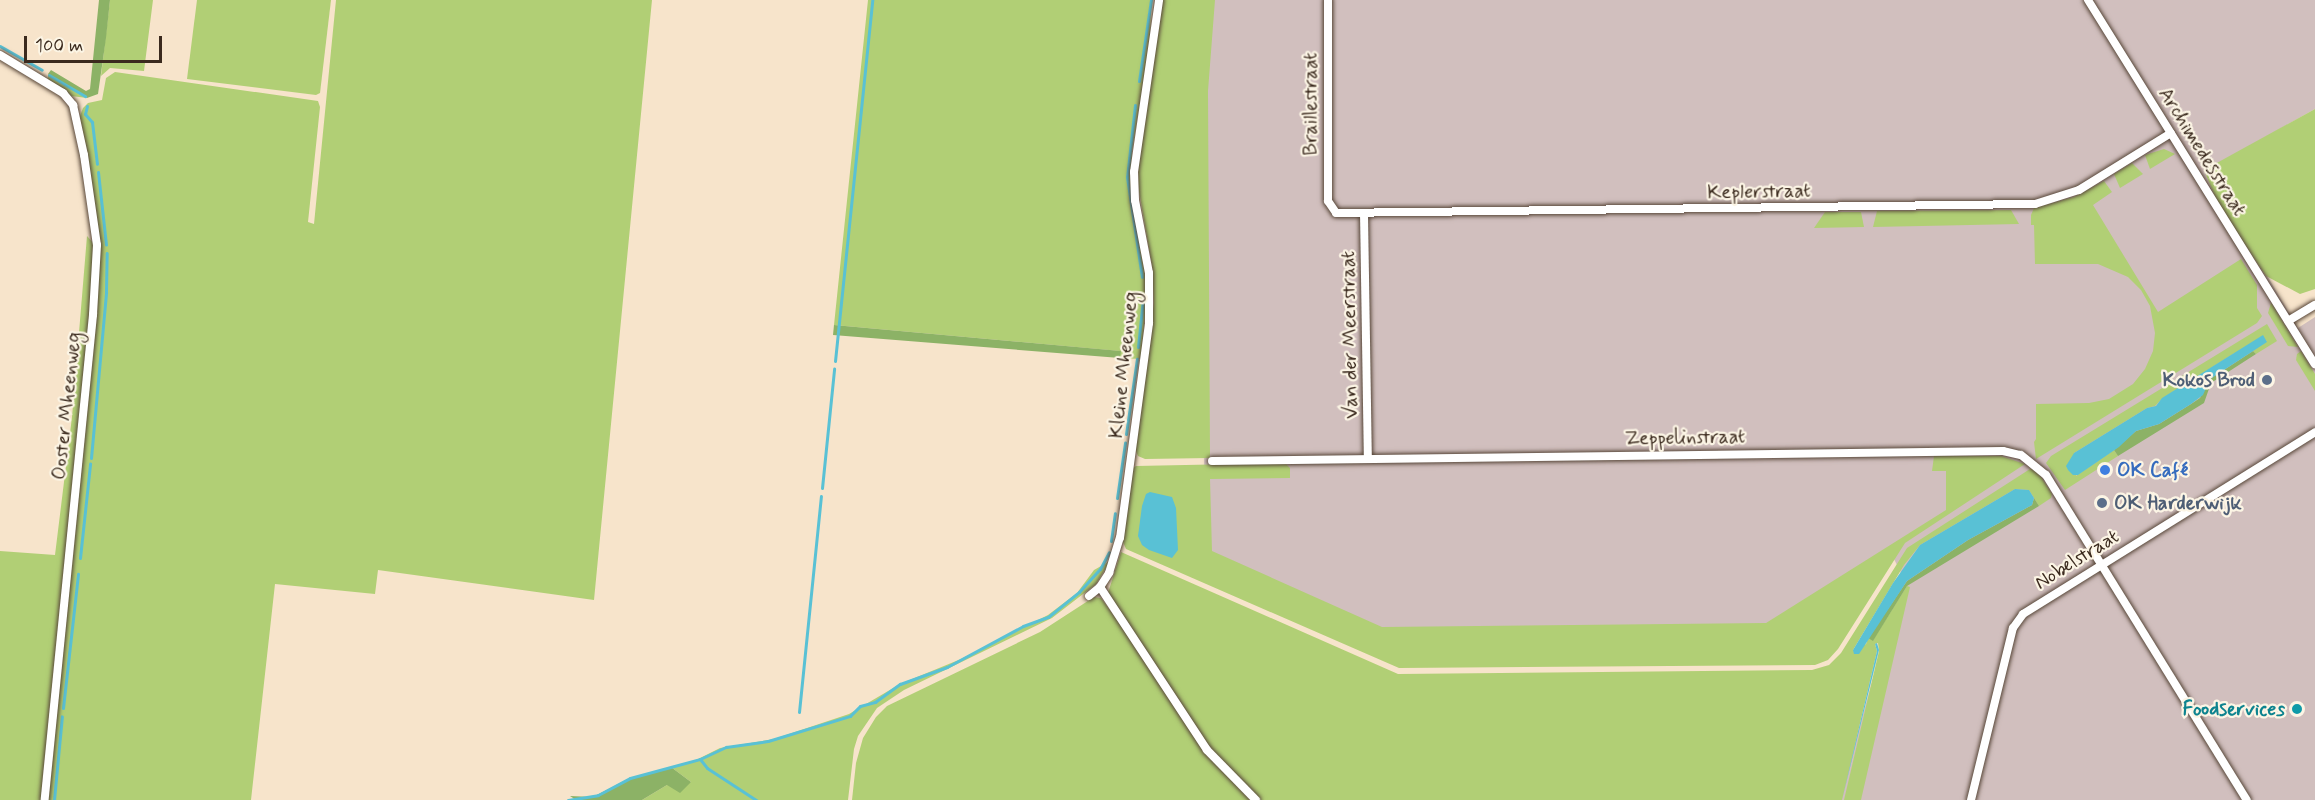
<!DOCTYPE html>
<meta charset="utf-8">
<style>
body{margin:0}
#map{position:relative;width:2315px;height:800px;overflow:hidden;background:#f7e4cb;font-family:Mynerve,sans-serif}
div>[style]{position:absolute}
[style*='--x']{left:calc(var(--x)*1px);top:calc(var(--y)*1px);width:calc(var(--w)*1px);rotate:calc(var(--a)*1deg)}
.industrial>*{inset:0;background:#d1bfbe}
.green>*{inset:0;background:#b1cf75}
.forest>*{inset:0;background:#8cb266}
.water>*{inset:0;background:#59c1d5}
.stream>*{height:3px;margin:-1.5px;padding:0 1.5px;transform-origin:1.5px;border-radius:1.5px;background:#59c1d5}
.roads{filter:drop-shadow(0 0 2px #574638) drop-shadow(0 0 2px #574638)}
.minor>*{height:8px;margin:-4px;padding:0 4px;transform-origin:4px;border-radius:4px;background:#fff}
.dots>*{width:16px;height:16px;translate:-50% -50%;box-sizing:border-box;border:3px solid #fcf5e5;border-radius:50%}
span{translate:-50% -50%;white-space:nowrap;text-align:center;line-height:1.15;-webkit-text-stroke:4.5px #fcf5e5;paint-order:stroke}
.street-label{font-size:20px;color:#3b2a1e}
.service-label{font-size:20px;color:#4e5e75;font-weight:700}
.right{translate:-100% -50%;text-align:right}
.left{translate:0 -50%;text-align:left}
.shop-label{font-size:20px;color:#366cbe;font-weight:700}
.culture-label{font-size:20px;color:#0d838f;font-weight:700}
.scale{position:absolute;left:24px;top:36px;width:138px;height:27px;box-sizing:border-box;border:3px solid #3b2a1e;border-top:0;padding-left:8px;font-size:18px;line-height:21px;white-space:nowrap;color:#3b2a1e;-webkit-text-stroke:4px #fcf5e5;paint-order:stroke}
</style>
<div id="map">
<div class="industrial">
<i style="clip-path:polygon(1210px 0,2315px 0,2315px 109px,2205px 171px,2298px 328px,2315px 317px,2315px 800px,1839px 800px,1902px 575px,1892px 555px,1768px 627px,1378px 628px,1205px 556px,1201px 92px)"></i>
</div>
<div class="green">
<i style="clip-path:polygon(110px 0,153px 0,144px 71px,110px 68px,101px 76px)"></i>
<i style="clip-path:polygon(197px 0,331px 0,320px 93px,316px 95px,187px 79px)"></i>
<i style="clip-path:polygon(336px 0,652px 0,594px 600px,378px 570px,375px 594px,275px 584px,251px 800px,47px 800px,99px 245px,80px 116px,83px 108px,88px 103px,102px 100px,106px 78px,115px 72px,318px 101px,320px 107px,308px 222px,314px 224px)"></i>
<i style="clip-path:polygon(868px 0,1151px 0,1150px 42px,1132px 151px,1131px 175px,1147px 290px,1141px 359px,1120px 358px,1120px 351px,834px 325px)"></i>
<i style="clip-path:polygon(1162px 0,1215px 0,1208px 91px,1210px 458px,1145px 459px,1138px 456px,1135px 449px,1154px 303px,1152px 266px,1138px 185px,1139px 154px)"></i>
<i style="clip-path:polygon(48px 74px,87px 98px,71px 96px,48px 81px)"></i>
<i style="clip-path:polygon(2315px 109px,2315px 289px,2300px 294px,2266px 276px,2219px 206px,2204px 170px)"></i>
<i style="clip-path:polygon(2164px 149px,2175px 154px,2150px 169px,2145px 155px)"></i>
<i style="clip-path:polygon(2132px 163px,2143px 174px,2120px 188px,2114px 174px)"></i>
<i style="clip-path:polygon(2104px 181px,2112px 192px,2093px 205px,2158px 312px,2241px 259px,2257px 285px,2257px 308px,2262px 316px,2257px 323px,2036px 459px,2034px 442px,2036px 439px,2036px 404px,2089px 403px,2109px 399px,2133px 384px,2145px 369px,2153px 351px,2155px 333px,2150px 306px,2141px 290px,2128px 277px,2098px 264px,2035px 264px,2034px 225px,2031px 225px,2031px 215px,2034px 208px,2074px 197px)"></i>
<i style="clip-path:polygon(2011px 210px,2019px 224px,1873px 227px,1877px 211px)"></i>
<i style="clip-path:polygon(1825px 212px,1861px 212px,1864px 227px,1814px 228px)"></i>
<i style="clip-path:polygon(87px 236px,94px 244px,95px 267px,42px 800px,0 800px,0 551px,55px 555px,72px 417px)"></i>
<i style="clip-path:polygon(2271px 303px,2272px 304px,2298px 347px,2288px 346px,2268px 313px)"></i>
<i style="clip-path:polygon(2267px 324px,2277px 341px,2256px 354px,2253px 351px,2267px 340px,2233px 354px,2163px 398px,2155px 406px,2147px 408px,2074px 453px,2076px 476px,2114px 450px,2118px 456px,2065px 490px,2046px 463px,2051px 456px)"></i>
<i style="clip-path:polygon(2301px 351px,2315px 374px,2315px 391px,2296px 360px,2297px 354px)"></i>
<i style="clip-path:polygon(1934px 456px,2001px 456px,2025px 464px,1905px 543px,1838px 649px,1828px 660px,1815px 665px,1399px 668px,1126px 549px,1123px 542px,1132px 469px,1136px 466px,1285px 463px,1290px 468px,1290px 478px,1210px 479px,1212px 551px,1382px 627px,1766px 623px,1946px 510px,1946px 471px,1932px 471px)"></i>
<i style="clip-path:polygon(2030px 469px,2035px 470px,2041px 477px,2052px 494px,2051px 498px,2039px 506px,2029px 490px,2015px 489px,1920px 545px,1904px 565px,1853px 650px,1866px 644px,1868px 638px,1873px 640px,1907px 586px,1910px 587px,1861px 800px,1844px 800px,1879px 651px,1878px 643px,1875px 644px,1877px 651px,1842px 800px,1260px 800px,1209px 749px,1187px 713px,1119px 615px,1108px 593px,1121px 552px,1398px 674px,1812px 670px,1829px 665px,1841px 653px,1907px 548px)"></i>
<i style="clip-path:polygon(1110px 561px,1096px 584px,1052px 618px,904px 690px,877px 708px,858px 736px,854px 749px,848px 800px,642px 800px,667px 785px,691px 782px,671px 767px,696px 760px,720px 748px,774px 739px,849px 714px,900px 684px,961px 659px,1048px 615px,1077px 593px,1094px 570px)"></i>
<i style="clip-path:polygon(1094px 597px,1101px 598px,1123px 628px,1207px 755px,1250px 800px,852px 800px,856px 763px,863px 738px,876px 717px,887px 706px,1040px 632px)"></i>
</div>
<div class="forest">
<i style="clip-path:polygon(99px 0,110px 0,106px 38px,98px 94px,87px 98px,48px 74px,51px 70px,86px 91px,90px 89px)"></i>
<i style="clip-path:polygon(834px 325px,1121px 351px,1120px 358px,833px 335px)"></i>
<i style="clip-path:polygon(2253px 351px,2256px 354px,2211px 383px,2204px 403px,2118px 456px,2114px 450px,2136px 431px,2159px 424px,2191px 404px,2200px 398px,2210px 379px)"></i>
<i style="clip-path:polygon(2034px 498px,2039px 506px,1907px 586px,1873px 641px,1868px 638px,1907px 581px,1968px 540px,2032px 505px)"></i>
<i style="clip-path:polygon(671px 767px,691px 782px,680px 793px,667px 785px,642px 800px,576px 800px,570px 796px,593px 797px,626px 780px)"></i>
</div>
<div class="water">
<i style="clip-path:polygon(2263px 335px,2267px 342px,2210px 379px,2203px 395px,2191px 404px,2159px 424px,2136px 431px,2119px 447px,2078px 475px,2073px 475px,2068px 470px,2066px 466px,2074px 453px,2147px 408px,2156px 406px,2162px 398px)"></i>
<i style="clip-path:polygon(2015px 489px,2029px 490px,2034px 498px,2032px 505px,1968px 540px,1907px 581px,1859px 654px,1854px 654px,1853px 650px,1893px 583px,1920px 545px)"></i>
<i style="clip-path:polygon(1150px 492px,1172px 497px,1176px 508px,1178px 550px,1172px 558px,1149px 550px,1142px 545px,1138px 536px,1142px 506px,1146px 494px)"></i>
<i style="clip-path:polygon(1877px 643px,1879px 650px,1842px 800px,1877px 651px,1875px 644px)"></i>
</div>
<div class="stream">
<i style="--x:0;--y:46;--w:48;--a:29.7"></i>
<i style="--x:49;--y:75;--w:42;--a:30.3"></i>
<i style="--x:1139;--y:81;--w:82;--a:-81.6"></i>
<i style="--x:1135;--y:105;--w:72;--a:96.3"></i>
<i style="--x:1127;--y:177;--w:101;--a:81.5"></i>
<i style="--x:87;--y:106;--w:8;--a:104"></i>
<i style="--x:85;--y:114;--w:11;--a:49"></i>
<i style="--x:92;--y:122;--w:42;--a:83.2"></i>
<i style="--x:98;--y:172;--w:73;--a:83.7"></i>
<i style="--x:1138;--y:347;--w:48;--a:-84.1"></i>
<i style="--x:835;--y:361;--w:363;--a:-84.1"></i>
<i style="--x:1126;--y:434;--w:76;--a:-81.7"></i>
<i style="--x:91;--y:458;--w:167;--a:-84.8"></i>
<i style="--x:106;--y:292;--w:39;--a:-89"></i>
<i style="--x:822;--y:488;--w:120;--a:-84.2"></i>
<i style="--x:1117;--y:498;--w:56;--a:-81.7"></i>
<i style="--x:1111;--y:541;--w:28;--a:-82"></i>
<i style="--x:80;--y:558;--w:95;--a:-83.9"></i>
<i style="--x:63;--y:708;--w:135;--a:-83.6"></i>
<i style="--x:799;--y:712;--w:217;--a:-84.2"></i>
<i style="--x:700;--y:759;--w:11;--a:52"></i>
<i style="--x:707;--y:768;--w:59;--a:33.1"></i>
<i style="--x:54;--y:800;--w:84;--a:-84.6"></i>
<i style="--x:568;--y:800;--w:30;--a:-9"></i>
<i style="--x:598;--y:795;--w:36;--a:-28"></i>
<i style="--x:630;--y:778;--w:73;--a:-15.2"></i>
<i style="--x:700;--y:759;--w:29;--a:-25"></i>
<i style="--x:726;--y:747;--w:42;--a:-8.1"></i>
<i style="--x:768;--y:741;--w:86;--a:-17"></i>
<i style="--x:850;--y:716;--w:14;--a:-45"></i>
<i style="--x:860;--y:706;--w:16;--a:-15"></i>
<i style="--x:875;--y:702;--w:31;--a:-36"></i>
<i style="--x:900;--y:684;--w:50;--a:-19.9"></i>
<i style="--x:947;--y:667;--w:86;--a:-28.3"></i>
<i style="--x:1023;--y:626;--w:27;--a:-20"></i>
<i style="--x:1048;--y:617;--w:40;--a:-39"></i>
<i style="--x:1079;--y:592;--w:31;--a:-48"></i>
<i style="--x:1100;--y:569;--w:19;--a:-62"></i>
</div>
<div class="roads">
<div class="minor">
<i style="--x:1328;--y:0;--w:201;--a:90"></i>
<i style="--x:1328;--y:201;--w:14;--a:56"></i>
<i style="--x:1336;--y:213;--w:699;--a:-0.74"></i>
<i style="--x:2035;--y:204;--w:46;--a:-17.7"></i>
<i style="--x:2079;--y:190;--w:108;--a:-31.8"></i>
<i style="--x:2088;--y:0;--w:429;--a:58.1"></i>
<i style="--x:0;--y:55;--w:74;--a:31.1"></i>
<i style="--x:63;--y:93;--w:16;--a:50"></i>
<i style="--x:73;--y:105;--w:51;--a:77.6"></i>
<i style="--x:84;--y:155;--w:91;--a:81.8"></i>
<i style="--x:97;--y:245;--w:70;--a:93.3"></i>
<i style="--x:93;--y:315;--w:487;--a:95.7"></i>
<i style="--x:1364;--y:213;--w:244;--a:89.1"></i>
<i style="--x:2288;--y:321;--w:31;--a:-31"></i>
<i style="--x:1212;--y:461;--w:791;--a:-0.72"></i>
<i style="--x:2003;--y:451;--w:18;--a:13"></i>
<i style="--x:2021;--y:455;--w:32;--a:39"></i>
<i style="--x:2046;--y:475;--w:382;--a:58.3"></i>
<i style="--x:1100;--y:587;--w:195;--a:56.7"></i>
<i style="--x:1207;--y:750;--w:70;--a:45.6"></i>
<i style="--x:1089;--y:596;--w:14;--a:-39"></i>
<i style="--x:1100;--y:587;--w:17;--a:-57"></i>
<i style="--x:1109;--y:573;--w:37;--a:-73"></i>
<i style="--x:1120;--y:538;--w:217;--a:-82.3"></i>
<i style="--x:1149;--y:323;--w:50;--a:-90"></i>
<i style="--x:1149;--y:273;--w:74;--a:-100.9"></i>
<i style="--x:1135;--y:200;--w:28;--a:-92"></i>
<i style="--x:1134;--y:172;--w:174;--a:-81.7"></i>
<i style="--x:1971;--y:800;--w:177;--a:-76.3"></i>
<i style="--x:2013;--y:628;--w:17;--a:-54"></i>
<i style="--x:2023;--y:614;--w:344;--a:-31.9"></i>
</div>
</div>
<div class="dots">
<i style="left:2267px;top:380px;background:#5c6f8a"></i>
<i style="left:2105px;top:470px;background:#3f7fe0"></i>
<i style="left:2102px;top:503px;background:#5c6f8a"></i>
<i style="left:2297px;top:709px;background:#0f9aa8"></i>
</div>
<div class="street-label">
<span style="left:1311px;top:104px;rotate:-90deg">Braillestraat</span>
<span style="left:2202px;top:152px;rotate:58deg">Archimedesstraat</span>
<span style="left:1759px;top:192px;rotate:-1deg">Keplerstraat</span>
<span style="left:1350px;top:335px;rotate:-91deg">Van der Meerstraat</span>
<span style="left:1124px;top:365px;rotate:-84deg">Kleine Mheenweg</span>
<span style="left:67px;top:406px;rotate:-84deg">Ooster Mheenweg</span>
<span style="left:1685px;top:438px;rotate:-1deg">Zeppelinstraat</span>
<span style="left:2077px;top:560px;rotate:-32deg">Nobelstraat</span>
</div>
<div class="service-label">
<span class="right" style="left:2255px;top:380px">Kokos Brod</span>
<span class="left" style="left:2114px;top:503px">OK Harderwijk</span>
</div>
<div class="shop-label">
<span class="left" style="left:2117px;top:470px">OK Café</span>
</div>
<div class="culture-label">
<span class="right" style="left:2285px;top:709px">Foodservices</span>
</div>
<div class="scale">100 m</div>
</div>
